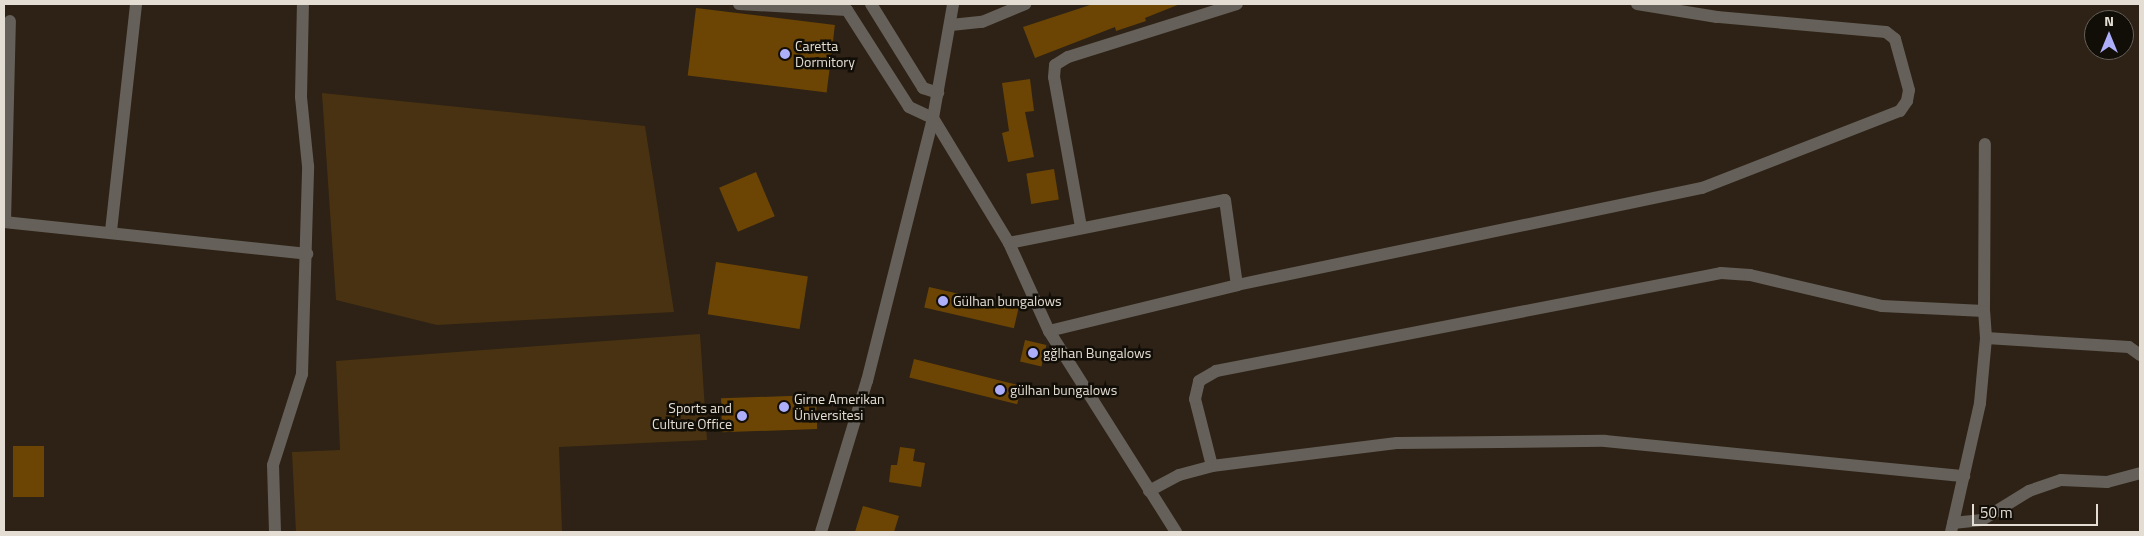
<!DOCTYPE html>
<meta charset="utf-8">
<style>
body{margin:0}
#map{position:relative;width:2144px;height:536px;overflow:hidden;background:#2d2215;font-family:"Titillium Web",sans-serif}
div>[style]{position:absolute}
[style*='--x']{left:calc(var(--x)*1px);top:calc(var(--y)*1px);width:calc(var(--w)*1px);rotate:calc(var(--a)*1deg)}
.green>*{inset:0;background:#493211}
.building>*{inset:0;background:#6c4504;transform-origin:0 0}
.minor>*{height:12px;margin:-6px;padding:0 6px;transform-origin:6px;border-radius:6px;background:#656059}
.tertiary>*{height:12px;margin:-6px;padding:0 6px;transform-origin:6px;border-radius:6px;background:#656059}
.dots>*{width:14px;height:14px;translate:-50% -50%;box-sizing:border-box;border:2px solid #110d07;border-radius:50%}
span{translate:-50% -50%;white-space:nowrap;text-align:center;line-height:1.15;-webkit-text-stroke:5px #110d07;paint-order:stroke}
.poi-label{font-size:14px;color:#e4ddd4}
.left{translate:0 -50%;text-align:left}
.right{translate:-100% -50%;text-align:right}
.frame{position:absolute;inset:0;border:5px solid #e4ddd4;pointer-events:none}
.north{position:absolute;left:2084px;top:10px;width:50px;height:50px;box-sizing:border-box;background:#110d07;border:1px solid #656059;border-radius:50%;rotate:0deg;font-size:14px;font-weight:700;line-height:20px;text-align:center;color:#e4ddd4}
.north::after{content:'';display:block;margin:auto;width:18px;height:22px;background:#adaffb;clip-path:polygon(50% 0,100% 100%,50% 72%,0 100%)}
.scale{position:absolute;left:1972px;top:504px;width:126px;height:22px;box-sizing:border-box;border:2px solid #e4ddd4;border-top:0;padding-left:6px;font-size:15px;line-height:18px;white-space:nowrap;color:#e4ddd4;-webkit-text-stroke:4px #110d07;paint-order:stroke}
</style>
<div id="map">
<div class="green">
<i style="clip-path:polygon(322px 93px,645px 126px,674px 312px,437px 325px,336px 300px)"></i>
<i style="clip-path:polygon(700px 334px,707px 440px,559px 447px,562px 532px,296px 532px,292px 452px,340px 450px,336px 361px)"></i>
</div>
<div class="building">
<i style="clip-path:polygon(1093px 4px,1180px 4px,1145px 18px,1146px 21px,1116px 31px,1115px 27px,1035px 58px,1023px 27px)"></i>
<i style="left:696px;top:8px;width:140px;height:68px;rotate:7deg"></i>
<i style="clip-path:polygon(1030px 79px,1034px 111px,1025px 112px,1034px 157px,1008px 162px,1002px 133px,1009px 131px,1002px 83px)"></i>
<i style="left:1054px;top:169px;width:31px;height:28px;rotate:81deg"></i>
<i style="left:756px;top:172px;width:48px;height:40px;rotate:67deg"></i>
<i style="left:716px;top:262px;width:93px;height:53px;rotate:9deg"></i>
<i style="left:929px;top:287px;width:92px;height:21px;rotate:13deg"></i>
<i style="left:1025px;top:340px;width:22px;height:22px;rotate:13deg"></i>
<i style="left:914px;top:359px;width:111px;height:19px;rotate:14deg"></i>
<i style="left:816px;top:395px;width:34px;height:95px;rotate:88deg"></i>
<i style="left:13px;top:446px;width:31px;height:51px"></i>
<i style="clip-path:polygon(900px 447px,915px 449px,913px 461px,925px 463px,921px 487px,889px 482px,891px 465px,897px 465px)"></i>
<i style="clip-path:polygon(863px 506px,899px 516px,894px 532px,855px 532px)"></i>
</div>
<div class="minor">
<i style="--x:739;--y:4;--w:108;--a:3.2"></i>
<i style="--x:847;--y:10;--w:115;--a:57.4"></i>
<i style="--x:909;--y:107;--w:26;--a:25"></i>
<i style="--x:933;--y:118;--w:146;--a:58.7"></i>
<i style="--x:1009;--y:243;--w:97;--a:65.6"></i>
<i style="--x:1049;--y:331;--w:238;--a:57.7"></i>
<i style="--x:871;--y:4;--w:99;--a:58.2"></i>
<i style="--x:923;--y:88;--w:16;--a:18"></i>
<i style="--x:951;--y:25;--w:31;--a:-6"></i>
<i style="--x:982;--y:22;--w:47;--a:-22.7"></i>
<i style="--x:4;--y:222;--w:305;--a:6"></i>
<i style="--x:5;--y:222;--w:201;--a:-88.6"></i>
<i style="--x:1081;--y:227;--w:152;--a:-100.2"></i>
<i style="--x:1054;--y:77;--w:12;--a:-85"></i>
<i style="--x:1055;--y:65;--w:15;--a:-32"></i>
<i style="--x:1068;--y:57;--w:177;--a:-17.4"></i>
<i style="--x:111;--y:231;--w:228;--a:-83.7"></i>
<i style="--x:1009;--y:243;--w:220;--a:-11.3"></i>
<i style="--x:1225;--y:200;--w:86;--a:82"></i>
<i style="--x:1049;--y:331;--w:194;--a:-13.7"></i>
<i style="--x:1237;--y:285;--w:475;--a:-11.8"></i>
<i style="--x:1702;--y:188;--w:212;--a:-21.3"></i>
<i style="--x:1900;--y:111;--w:12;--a:-55"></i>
<i style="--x:1907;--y:101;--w:11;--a:-80"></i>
<i style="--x:1909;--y:90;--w:53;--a:-105.4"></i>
<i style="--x:1895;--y:39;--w:11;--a:-142"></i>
<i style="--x:1886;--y:32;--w:170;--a:-174.9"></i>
<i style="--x:1717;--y:17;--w:81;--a:-170.8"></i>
<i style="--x:1986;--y:338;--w:143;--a:3.6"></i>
<i style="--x:2129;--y:347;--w:14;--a:36"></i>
<i style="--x:1212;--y:466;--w:69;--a:-104.2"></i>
<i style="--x:1195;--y:399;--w:18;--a:-77"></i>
<i style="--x:1199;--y:381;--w:20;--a:-30"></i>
<i style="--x:1216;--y:371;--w:514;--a:-10.98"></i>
<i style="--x:1721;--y:273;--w:29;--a:4"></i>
<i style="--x:1750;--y:275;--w:136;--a:13.2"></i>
<i style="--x:1882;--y:306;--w:102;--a:2.8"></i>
<i style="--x:1984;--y:311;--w:167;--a:-89.7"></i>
<i style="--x:1149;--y:491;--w:34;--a:-28"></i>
<i style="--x:1179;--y:475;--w:34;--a:-15"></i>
<i style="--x:1212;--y:466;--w:186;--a:-7.1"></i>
<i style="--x:1397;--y:443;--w:208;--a:-0.6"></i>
<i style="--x:1605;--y:441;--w:361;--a:5.6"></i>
<i style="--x:1953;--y:523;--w:29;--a:-6"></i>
<i style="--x:1982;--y:520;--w:55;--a:-31.7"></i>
<i style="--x:2029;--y:491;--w:34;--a:-19"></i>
<i style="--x:2061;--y:480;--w:46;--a:2.5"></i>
<i style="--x:2107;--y:482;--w:34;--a:-15"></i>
<i style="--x:275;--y:532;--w:67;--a:-91.7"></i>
<i style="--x:273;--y:465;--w:96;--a:-72.3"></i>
<i style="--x:302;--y:374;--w:208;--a:-88.3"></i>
<i style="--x:308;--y:166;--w:69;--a:-95.8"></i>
<i style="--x:301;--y:97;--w:93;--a:-88.8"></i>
<i style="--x:1951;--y:532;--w:132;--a:-77.3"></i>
<i style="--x:1980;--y:403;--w:65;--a:-84.7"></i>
<i style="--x:1986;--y:338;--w:27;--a:-94"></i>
</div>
<div class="tertiary">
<i style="--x:821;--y:532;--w:158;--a:-73.1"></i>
<i style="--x:867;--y:381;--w:271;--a:-75.9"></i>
<i style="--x:933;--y:118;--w:116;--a:-80"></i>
</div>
<div class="dots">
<i style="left:785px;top:54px;background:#adaffb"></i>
<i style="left:943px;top:301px;background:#adaffb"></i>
<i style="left:1033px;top:353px;background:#adaffb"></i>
<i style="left:1000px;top:390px;background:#adaffb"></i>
<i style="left:784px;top:407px;background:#adaffb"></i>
<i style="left:742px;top:416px;background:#adaffb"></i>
</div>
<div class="poi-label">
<span class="left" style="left:795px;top:54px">Caretta<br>Dormitory</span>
<span class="left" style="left:953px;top:301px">Gülhan bungalows</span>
<span class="left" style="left:1043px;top:353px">gğlhan Bungalows</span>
<span class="left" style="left:1010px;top:390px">gülhan bungalows</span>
<span class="left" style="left:794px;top:407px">Girne Amerikan<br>Üniversitesi</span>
<span class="right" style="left:732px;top:416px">Sports and<br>Culture Office</span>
</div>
<div class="frame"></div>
<div class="north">N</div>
<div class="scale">50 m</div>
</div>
